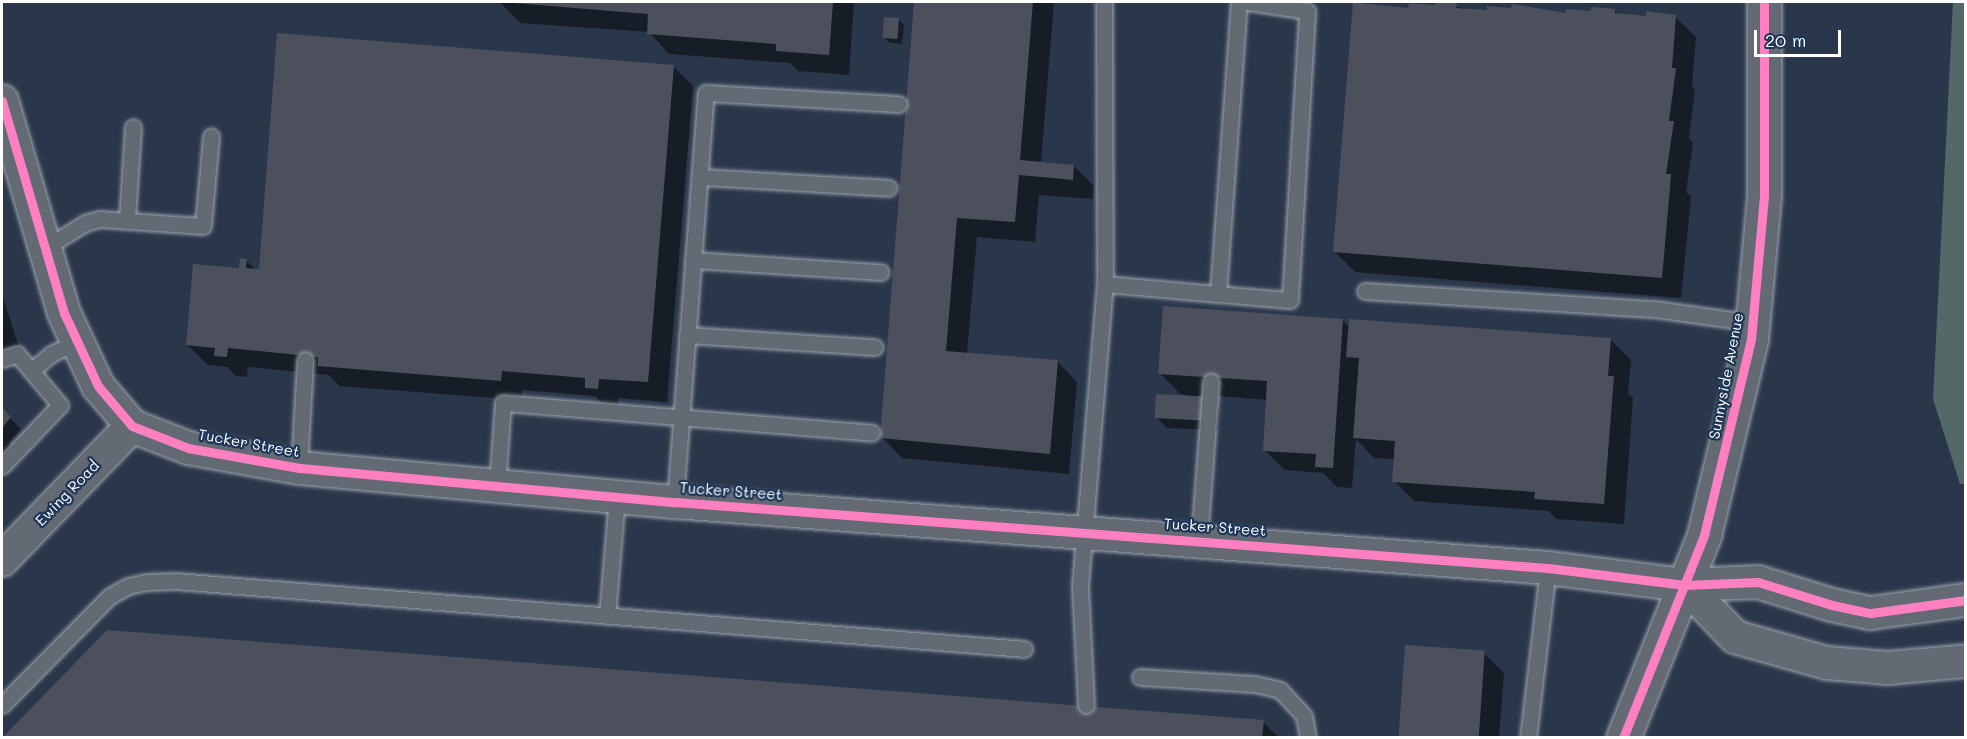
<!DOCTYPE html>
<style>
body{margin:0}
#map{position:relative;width:1967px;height:739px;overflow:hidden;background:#2a374a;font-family:Mali,sans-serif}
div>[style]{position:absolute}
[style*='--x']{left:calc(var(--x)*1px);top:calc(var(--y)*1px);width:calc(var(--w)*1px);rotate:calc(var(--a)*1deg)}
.green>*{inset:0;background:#536867}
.shadow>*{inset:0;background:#0007}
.building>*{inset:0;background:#4c505d;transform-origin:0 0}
.roads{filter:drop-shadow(0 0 2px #9fa5ae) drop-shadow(0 0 2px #9fa5ae)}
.service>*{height:15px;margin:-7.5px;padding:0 7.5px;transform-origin:7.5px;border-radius:7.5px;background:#636a74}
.minor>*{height:32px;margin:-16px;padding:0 16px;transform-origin:16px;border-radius:16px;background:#636a74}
.tertiary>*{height:33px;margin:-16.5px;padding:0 16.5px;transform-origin:16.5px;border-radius:16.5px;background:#636a74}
.cycleway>*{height:9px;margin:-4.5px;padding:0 4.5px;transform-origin:4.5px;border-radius:4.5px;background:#ff80c0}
span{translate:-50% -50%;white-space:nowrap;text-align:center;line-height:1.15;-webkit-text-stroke:4.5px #1d3557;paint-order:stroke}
.street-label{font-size:15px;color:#fff}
.frame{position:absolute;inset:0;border:3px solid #fff;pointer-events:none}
.scale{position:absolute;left:1754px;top:30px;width:87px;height:27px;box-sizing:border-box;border:3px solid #fff;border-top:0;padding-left:8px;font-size:18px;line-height:21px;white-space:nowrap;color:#fff;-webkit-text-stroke:4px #1d3557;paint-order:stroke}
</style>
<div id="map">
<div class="green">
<i style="clip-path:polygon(1953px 2px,1966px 2px,1966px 484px,1960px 484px,1933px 399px)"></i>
</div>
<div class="shadow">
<i style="clip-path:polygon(500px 2px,854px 2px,849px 75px,798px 71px,790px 63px,669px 54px,649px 32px,520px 23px)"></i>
<i style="clip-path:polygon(915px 2px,1054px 2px,1041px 163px,1074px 166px,1094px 186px,1093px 199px,1039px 195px,1035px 242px,977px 237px,967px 354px,1057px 361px,1077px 382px,1069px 474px,902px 458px,882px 437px)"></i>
<i style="clip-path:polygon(1355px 2px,1410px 9px,1434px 6px,1434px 3px,1488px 12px,1567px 15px,1615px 10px,1620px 15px,1675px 17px,1696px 37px,1692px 86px,1695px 90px,1689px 138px,1693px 143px,1686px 192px,1691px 196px,1690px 208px,1681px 298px,1355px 272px,1335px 252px)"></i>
<i style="clip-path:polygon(898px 19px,904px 25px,902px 44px,890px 43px,885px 38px)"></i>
<i style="clip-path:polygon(673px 66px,693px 86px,667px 402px,618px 398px,618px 409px,606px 408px,595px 396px,522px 390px,521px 400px,339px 386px,329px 375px,248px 367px,247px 377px,236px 376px,227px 367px,208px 365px,187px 345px,246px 260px,257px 271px)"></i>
<i style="clip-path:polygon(2px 294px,23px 360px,2px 367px)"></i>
<i style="clip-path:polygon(1342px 320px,1350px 328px,1611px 340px,1631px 360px,1628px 393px,1633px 398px,1624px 524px,1556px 519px,1549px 511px,1414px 501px,1394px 481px,1395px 459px,1374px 458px,1356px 439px,1352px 488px,1337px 487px,1323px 473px,1285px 470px,1264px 450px,1268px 400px,1206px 395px,1219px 409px,1218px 430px,1167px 428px,1156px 417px,1195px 397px,1180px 394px,1160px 373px)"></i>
<i style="clip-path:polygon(2px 410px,21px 429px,9px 443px,13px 447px,2px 458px)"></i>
<i style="clip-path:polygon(1484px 653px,1504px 673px,1499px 738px,1399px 738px)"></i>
<i style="clip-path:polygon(1263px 722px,1279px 738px,5px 738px)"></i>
</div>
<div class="building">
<i style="clip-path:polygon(501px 2px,833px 2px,829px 55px,776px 51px,776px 44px,647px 34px,648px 14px)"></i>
<i style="clip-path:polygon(914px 2px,1033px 2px,1020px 160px,1074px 165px,1073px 180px,1019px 175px,1015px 222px,957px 218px,946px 351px,1058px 360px,1050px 454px,880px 438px)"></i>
<i style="clip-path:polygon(1353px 2px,1408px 8px,1409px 3px,1432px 5px,1438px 2px,1457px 3px,1456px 8px,1487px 10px,1487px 6px,1511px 8px,1512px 4px,1566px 13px,1566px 9px,1591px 11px,1591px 7px,1615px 9px,1615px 13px,1646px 16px,1646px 11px,1676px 15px,1672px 68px,1676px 68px,1669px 121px,1674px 121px,1666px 174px,1671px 174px,1670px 187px,1662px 278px,1333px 252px)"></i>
<i style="left:884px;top:17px;width:15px;height:21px;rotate:4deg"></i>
<i style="clip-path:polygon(277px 33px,674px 65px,648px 382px,599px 379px,598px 389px,585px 388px,585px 378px,502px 371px,501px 381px,318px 366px,318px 357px,228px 348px,227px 357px,214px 356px,215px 348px,186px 345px,193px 264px,239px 268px,240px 258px,247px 259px,246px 268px,259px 269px)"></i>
<i style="clip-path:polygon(1163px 306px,1343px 319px,1333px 468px,1315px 467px,1316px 454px,1263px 451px,1267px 381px,1158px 374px)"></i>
<i style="clip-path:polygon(1349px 319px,1611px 338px,1608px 376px,1614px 376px,1604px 504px,1534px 499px,1535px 492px,1392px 482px,1395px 441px,1353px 438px,1359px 358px,1346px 357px)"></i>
<i style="left:1156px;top:394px;width:53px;height:24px;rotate:3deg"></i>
<i style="clip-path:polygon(2px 408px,11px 417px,2px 428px)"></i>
<i style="clip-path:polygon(107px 630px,1264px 720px,1262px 738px,2px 738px)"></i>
<i style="left:1405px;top:645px;width:80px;height:93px;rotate:4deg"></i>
</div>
<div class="roads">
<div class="service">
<i style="--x:1104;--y:2;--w:282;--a:89.8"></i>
<i style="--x:1105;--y:284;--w:113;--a:5.1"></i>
<i style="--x:1218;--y:294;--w:293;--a:-85.9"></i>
<i style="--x:700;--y:177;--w:189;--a:3.3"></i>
<i style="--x:127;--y:220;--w:93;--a:-86.3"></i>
<i style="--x:45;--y:248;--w:47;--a:-32"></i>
<i style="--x:85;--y:223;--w:16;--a:-15"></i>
<i style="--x:100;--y:219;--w:103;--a:3.9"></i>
<i style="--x:203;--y:226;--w:90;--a:-84.9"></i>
<i style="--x:693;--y:260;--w:188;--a:3.7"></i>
<i style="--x:1365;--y:291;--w:291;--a:3.6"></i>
<i style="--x:1655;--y:309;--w:99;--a:8.1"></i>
<i style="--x:1218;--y:294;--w:72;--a:4.8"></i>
<i style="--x:1290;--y:300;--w:289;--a:-86.6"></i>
<i style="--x:1307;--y:11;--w:60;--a:-171.3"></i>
<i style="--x:687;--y:335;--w:188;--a:3.7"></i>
<i style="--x:2;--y:359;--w:16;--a:-18"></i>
<i style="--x:17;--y:354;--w:67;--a:49.9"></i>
<i style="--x:60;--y:405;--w:84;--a:133.6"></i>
<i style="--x:32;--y:370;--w:25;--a:-40"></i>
<i style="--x:51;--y:354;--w:26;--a:-25"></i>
<i style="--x:299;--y:468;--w:108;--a:-86.8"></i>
<i style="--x:497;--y:486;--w:83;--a:-85.9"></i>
<i style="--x:503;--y:403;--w:370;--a:4.6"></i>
<i style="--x:675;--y:502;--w:410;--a:-85.7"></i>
<i style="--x:706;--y:93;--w:193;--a:3.3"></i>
<i style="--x:1199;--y:540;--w:159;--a:-85.7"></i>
<i style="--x:607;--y:616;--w:119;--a:-85.2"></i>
<i style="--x:1140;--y:677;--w:115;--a:3.5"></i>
<i style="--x:1255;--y:684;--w:26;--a:13"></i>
<i style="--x:1280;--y:690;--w:35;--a:47"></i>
<i style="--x:1304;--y:716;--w:22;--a:80"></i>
<i style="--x:2;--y:705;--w:153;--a:-45.3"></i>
<i style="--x:110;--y:596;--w:21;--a:-29"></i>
<i style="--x:128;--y:586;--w:19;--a:-12"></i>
<i style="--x:147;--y:582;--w:29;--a:-2"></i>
<i style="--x:176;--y:581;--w:851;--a:4.58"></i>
<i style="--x:1086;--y:705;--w:119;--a:-92.9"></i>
<i style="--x:1080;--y:586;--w:303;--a:-85.3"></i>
<i style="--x:1528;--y:738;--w:171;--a:-83.3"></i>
</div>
<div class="minor">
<i style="--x:2;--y:101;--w:221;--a:73.7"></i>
<i style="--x:64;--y:313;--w:81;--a:65"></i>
<i style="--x:98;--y:386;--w:52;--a:49.6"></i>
<i style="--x:132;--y:426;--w:60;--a:21.4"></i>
<i style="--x:188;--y:448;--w:113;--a:10.2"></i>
<i style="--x:299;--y:468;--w:378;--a:5.2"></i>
<i style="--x:675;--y:502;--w:875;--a:4.32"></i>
<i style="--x:1548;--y:568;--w:138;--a:7.1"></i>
<i style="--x:1685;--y:585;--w:73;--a:-2.4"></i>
<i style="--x:1758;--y:582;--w:77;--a:17.3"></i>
<i style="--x:1832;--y:605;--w:40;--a:12"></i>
<i style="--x:1871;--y:613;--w:96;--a:-7.8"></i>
<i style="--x:2;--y:560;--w:187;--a:-45.9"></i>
<i style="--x:1685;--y:585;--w:72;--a:46.1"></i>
<i style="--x:1735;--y:637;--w:96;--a:15.8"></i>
<i style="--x:1827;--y:663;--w:61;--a:4.7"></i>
<i style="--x:1888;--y:668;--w:78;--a:-5.1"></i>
</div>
<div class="tertiary">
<i style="--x:1623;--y:738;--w:219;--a:-68.2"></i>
<i style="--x:1704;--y:535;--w:202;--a:-76.5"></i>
<i style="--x:1751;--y:339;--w:144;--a:-84.8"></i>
<i style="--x:1764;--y:196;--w:194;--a:-90"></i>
</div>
</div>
<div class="cycleway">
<i style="--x:2;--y:101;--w:221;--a:73.7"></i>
<i style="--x:64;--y:313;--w:81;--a:65"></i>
<i style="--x:98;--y:386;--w:52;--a:49.6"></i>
<i style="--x:132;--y:426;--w:60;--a:21.4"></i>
<i style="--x:188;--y:448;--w:113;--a:10.2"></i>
<i style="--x:299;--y:468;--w:378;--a:5.2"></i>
<i style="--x:675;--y:502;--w:875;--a:4.32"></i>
<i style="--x:1548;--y:568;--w:138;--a:7.1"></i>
<i style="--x:1685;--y:585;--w:73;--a:-2.4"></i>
<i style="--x:1758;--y:582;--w:77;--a:17.3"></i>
<i style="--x:1832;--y:605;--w:40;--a:12"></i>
<i style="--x:1871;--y:613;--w:96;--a:-7.8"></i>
<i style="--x:1623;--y:738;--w:219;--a:-68.2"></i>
<i style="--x:1704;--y:535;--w:202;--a:-76.5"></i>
<i style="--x:1751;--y:339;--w:144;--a:-84.8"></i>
<i style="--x:1764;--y:196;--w:194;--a:-90"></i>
</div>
<div class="street-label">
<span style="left:1726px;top:376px;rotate:-79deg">Sunnyside Avenue</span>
<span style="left:249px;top:443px;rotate:10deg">Tucker Street</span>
<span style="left:731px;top:491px;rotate:4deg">Tucker Street</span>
<span style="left:67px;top:493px;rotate:-46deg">Ewing Road</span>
<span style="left:1215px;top:527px;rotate:4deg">Tucker Street</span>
</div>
<div class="frame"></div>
<div class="scale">20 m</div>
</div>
